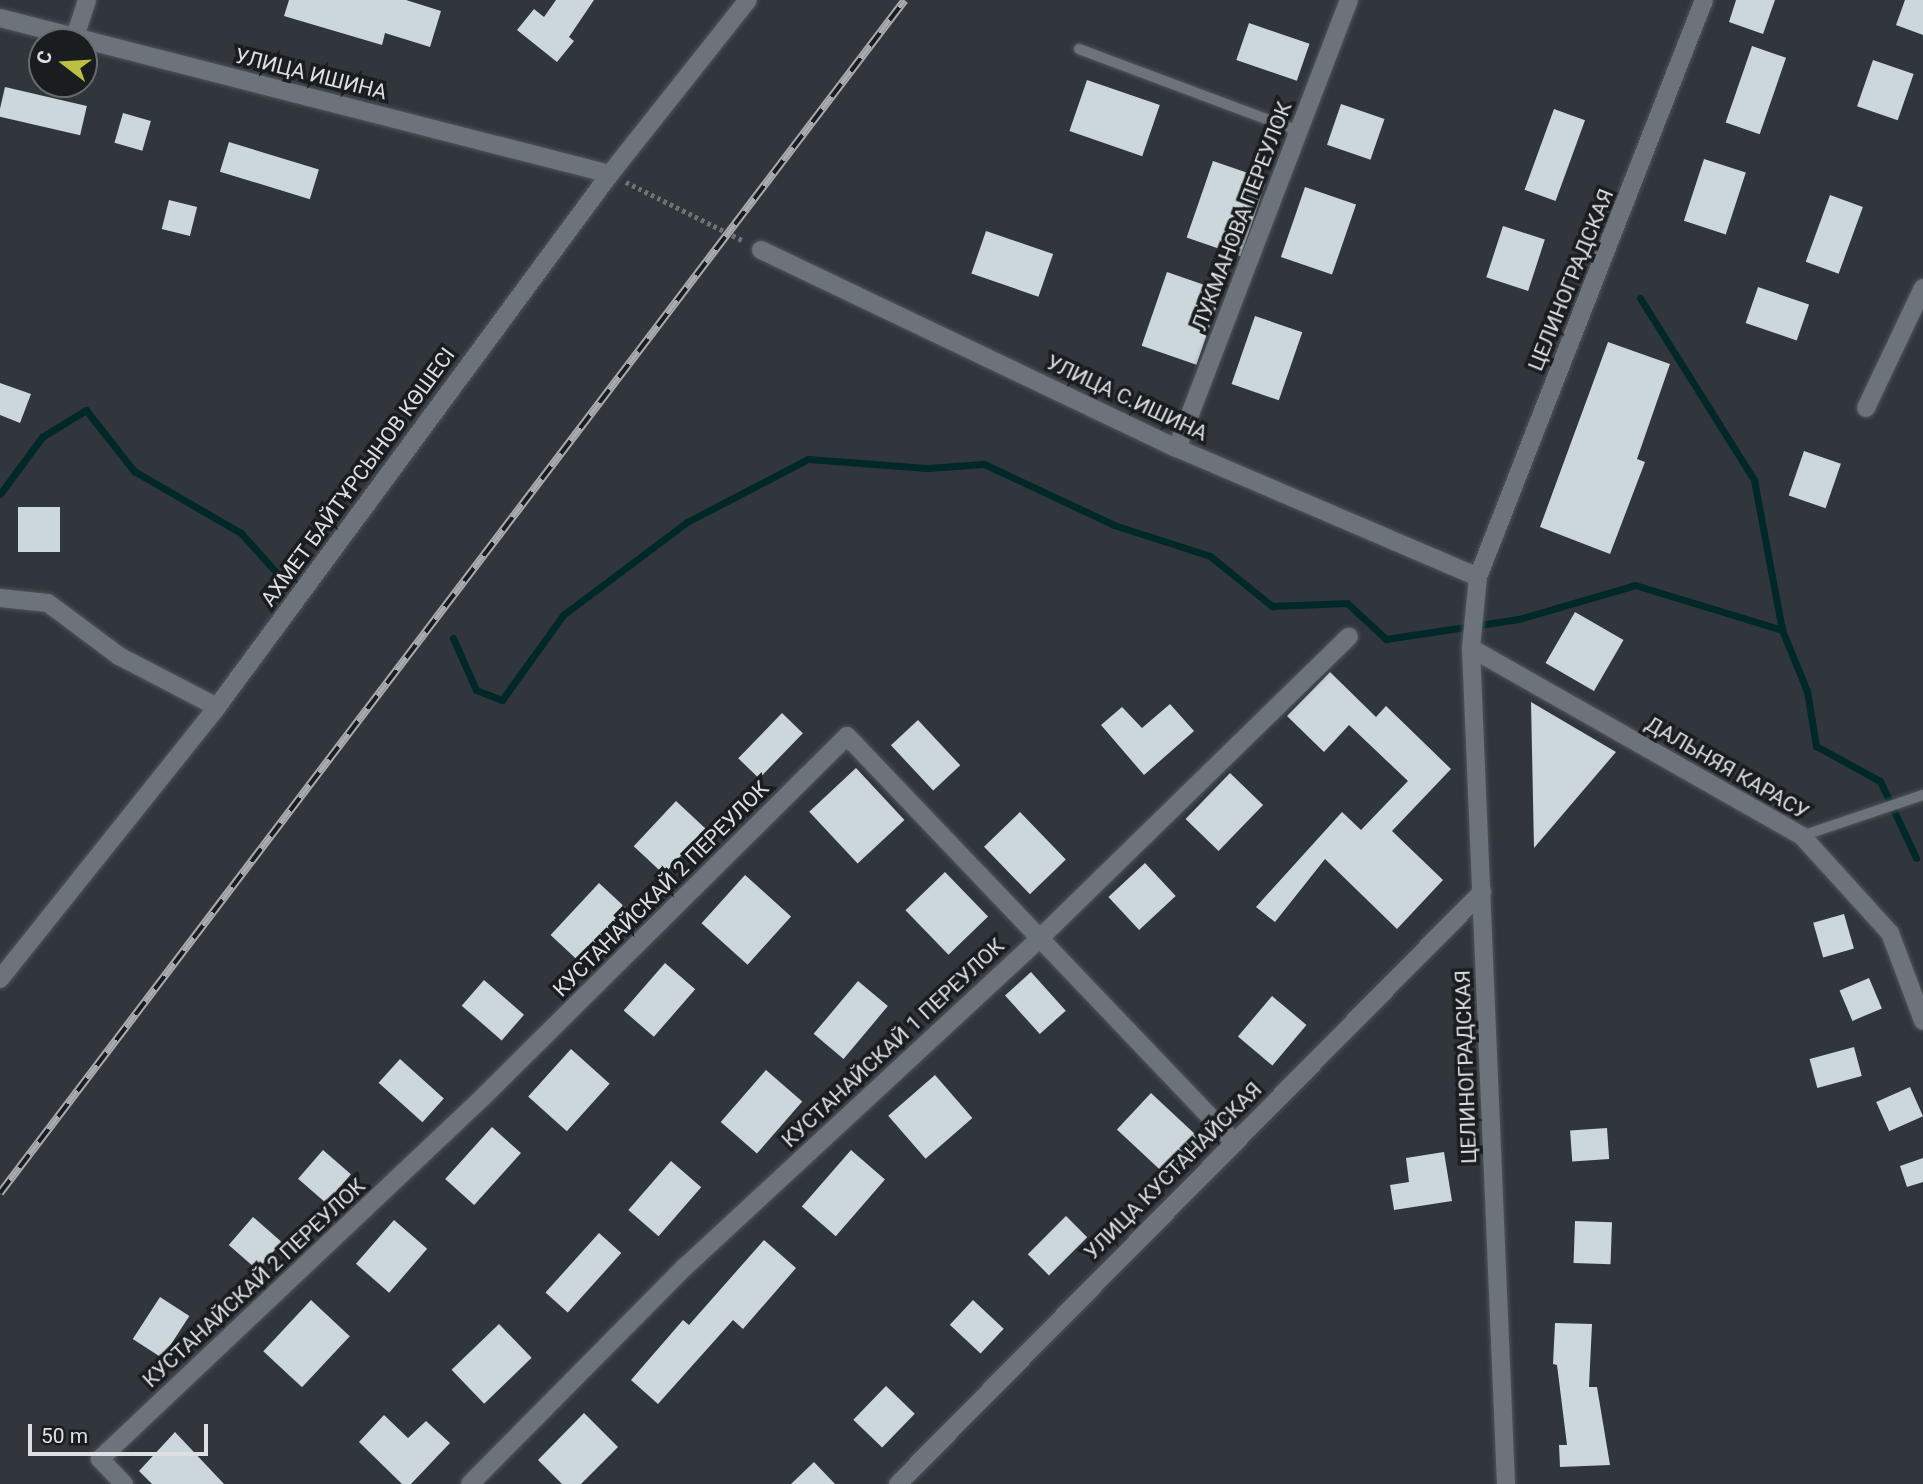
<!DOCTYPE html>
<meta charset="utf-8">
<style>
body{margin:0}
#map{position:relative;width:1923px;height:1484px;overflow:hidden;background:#30363c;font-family:Roboto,sans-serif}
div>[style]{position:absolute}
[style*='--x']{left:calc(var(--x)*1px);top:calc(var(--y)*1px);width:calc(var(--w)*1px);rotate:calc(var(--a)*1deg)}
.stream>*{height:7px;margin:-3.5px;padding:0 3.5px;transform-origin:3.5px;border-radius:3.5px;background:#012828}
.building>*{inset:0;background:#cbd7db;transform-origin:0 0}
.path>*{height:4.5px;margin-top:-2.25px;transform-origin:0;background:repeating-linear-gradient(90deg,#6d7277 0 3.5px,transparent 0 7px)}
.roads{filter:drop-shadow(0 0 2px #4f5459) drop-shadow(0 0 2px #4f5459)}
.service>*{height:10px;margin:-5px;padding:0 5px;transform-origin:5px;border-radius:5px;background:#6c737a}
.minor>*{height:18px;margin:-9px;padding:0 9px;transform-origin:9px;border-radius:9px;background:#6c737a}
.tertiary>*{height:18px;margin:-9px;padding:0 9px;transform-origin:9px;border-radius:9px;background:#6c737a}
.rail>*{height:8px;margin-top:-4px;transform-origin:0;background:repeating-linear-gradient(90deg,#1a1d20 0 16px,#a7abb0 0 32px);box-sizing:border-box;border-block:2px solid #a7abb0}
span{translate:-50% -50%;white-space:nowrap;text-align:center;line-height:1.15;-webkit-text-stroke:7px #1a1d20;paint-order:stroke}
.street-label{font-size:21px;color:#dce0e4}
.north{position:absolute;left:28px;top:28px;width:70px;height:70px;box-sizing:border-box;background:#1a1d20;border:2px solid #686b6e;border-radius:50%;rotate:287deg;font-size:19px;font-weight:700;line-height:28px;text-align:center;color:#dce0e4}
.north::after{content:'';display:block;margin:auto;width:24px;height:32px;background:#bdbf43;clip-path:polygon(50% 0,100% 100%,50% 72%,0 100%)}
.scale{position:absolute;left:28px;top:1424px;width:180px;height:32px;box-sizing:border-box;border:4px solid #dce0e4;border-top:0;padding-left:9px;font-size:21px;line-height:24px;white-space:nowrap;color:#dce0e4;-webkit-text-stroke:5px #1a1d20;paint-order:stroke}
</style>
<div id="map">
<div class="stream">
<i style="--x:1640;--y:298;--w:215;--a:57.9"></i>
<i style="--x:1754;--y:480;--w:153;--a:79.4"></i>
<i style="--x:0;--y:494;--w:71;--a:-53.6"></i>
<i style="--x:42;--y:437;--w:52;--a:-31.5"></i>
<i style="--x:86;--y:410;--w:78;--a:51.8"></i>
<i style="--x:134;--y:471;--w:124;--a:30.1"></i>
<i style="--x:241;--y:533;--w:51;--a:48.2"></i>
<i style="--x:453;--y:638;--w:57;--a:66.1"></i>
<i style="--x:476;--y:690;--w:28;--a:21"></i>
<i style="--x:502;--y:700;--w:105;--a:-54.3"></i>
<i style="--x:563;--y:615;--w:155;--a:-36.9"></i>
<i style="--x:687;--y:522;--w:136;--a:-27.5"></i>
<i style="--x:808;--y:459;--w:119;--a:4.3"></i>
<i style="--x:927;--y:468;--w:57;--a:-4"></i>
<i style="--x:984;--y:464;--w:144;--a:25.1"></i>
<i style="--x:1114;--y:525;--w:101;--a:17.9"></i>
<i style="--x:1210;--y:556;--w:80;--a:38.9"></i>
<i style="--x:1272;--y:606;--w:75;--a:-2.3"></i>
<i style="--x:1347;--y:603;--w:53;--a:42.7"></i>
<i style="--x:1386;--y:639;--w:134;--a:-8.6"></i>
<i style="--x:1519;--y:619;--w:121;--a:-16.3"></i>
<i style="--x:1635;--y:585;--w:154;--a:17"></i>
<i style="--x:1782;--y:630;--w:66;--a:67.7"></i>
<i style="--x:1807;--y:691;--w:56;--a:80.7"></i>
<i style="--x:1816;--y:746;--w:73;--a:28.7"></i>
<i style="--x:1880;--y:781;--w:85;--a:64.9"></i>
</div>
<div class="building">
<i style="clip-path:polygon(289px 0,406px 0,441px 11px,430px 47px,385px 33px,382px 45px,284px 16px)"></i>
<i style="clip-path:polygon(556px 0,594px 0,569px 37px,574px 41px,557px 62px,517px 30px,534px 9px,544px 17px)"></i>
<i style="clip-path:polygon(1736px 0,1775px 0,1763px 34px,1729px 22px)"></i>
<i style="clip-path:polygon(1905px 0,1923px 0,1923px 35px,1896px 25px)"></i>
<i style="left:1249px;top:23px;width:64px;height:39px;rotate:19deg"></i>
<i style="left:1752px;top:46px;width:36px;height:81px;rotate:19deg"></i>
<i style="left:1873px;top:60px;width:43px;height:49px;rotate:19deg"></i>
<i style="left:1087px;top:80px;width:77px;height:54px;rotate:19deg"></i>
<i style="left:5px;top:87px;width:84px;height:30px;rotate:13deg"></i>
<i style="left:1341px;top:104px;width:46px;height:43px;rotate:19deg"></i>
<i style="left:1554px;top:109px;width:33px;height:86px;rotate:20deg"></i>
<i style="left:123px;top:113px;width:29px;height:31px;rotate:16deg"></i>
<i style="left:229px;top:142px;width:94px;height:31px;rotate:17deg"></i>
<i style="left:1704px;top:159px;width:44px;height:65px;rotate:18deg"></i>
<i style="left:1213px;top:161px;width:57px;height:81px;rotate:19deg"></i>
<i style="left:1305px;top:187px;width:54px;height:74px;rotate:19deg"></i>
<i style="left:1830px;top:195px;width:35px;height:71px;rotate:20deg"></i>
<i style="left:169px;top:200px;width:29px;height:30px;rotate:14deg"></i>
<i style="left:1503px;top:226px;width:44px;height:54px;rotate:18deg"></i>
<i style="left:986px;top:231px;width:71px;height:45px;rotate:19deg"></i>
<i style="left:1167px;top:272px;width:58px;height:78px;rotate:19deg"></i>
<i style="left:1758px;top:287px;width:54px;height:38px;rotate:19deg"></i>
<i style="left:1255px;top:316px;width:50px;height:72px;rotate:19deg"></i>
<i style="clip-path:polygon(1608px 342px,1670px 364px,1637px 459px,1645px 462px,1610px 554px,1540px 527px)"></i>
<i style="clip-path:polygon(0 383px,31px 394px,20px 423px,0 415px)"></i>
<i style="left:1804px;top:451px;width:39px;height:47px;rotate:19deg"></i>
<i style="left:18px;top:507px;width:42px;height:45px"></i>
<i style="left:1575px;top:612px;width:56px;height:59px;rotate:30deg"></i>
<i style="clip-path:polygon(1330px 672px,1376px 717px,1386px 706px,1451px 769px,1392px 831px,1443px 880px,1397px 929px,1325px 859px,1275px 922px,1256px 907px,1342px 812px,1361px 830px,1408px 781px,1349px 725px,1324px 752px,1287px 716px)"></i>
<i style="clip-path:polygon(1531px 702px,1616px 752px,1534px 848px)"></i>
<i style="clip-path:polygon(1170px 704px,1194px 731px,1144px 775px,1101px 725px,1122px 707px,1142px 728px)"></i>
<i style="left:782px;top:713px;width:29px;height:63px;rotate:44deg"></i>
<i style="left:918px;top:720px;width:62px;height:37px;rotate:47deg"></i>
<i style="left:856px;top:768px;width:71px;height:64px;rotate:47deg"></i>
<i style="left:1230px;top:773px;width:46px;height:64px;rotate:44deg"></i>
<i style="left:676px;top:801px;width:41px;height:62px;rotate:43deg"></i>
<i style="left:1020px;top:812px;width:66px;height:50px;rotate:46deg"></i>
<i style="left:1145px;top:863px;width:45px;height:50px;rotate:47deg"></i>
<i style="left:945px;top:872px;width:62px;height:55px;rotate:46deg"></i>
<i style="left:745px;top:875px;width:62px;height:65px;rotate:42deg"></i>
<i style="left:599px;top:883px;width:37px;height:71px;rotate:43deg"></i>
<i style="left:1844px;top:914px;width:36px;height:32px;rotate:74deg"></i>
<i style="left:665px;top:963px;width:40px;height:63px;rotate:41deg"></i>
<i style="left:1031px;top:972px;width:52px;height:35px;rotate:48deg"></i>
<i style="left:1869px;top:978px;width:33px;height:32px;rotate:67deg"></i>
<i style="left:484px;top:980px;width:53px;height:34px;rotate:41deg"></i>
<i style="left:858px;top:981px;width:39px;height:69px;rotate:40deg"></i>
<i style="left:1272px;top:996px;width:45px;height:53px;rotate:40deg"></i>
<i style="left:1854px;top:1047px;width:30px;height:46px;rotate:75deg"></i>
<i style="left:571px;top:1049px;width:52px;height:64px;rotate:42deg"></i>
<i style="left:400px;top:1059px;width:59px;height:32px;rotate:42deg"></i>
<i style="left:766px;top:1070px;width:48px;height:69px;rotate:41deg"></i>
<i style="left:935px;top:1075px;width:57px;height:62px;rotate:49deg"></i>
<i style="left:1910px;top:1087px;width:32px;height:37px;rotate:66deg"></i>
<i style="left:1151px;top:1093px;width:71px;height:50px;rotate:43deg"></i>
<i style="left:492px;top:1127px;width:39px;height:70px;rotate:42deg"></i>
<i style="left:1607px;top:1128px;width:31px;height:37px;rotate:86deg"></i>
<i style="left:323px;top:1150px;width:37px;height:38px;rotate:41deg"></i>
<i style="left:851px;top:1150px;width:45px;height:75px;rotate:41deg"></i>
<i style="clip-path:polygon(1444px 1152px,1452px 1201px,1394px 1210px,1390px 1185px,1409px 1182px,1406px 1158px)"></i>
<i style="clip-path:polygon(1923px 1158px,1923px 1182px,1907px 1187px,1900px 1166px)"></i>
<i style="left:671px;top:1161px;width:40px;height:65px;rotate:41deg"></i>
<i style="left:1066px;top:1216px;width:30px;height:54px;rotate:45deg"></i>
<i style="left:253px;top:1217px;width:38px;height:37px;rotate:41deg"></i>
<i style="left:394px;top:1220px;width:44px;height:58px;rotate:41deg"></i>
<i style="left:1575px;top:1221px;width:37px;height:42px;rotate:2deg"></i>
<i style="left:599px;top:1233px;width:30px;height:80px;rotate:42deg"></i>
<i style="clip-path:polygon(764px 1240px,796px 1268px,743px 1329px,733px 1320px,658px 1404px,631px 1380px,683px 1320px,689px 1325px)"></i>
<i style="left:160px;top:1297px;width:35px;height:50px;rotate:33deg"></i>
<i style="left:311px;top:1300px;width:53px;height:70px;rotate:43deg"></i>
<i style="left:973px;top:1300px;width:42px;height:34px;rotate:43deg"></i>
<i style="clip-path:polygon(1555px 1323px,1592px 1324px,1589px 1387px,1597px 1387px,1610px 1465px,1560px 1467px,1559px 1445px,1567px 1445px,1557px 1365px,1553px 1364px)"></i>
<i style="left:499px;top:1324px;width:47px;height:66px;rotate:46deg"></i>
<i style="left:886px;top:1386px;width:40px;height:47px;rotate:44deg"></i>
<i style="clip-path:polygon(584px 1413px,618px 1447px,581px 1484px,562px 1484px,538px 1460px)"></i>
<i style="clip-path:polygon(384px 1415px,408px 1438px,426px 1421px,450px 1443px,411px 1484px,402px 1484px,359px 1442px)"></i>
<i style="clip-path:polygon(175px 1432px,224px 1484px,152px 1484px,139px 1471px)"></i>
<i style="clip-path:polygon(814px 1462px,835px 1484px,791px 1484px)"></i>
</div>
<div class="path">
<i style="--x:626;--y:182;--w:132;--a:26.6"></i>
</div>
<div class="roads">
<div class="service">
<i style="--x:1079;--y:49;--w:234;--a:20.5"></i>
<i style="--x:1802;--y:836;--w:128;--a:-18.7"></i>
</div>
<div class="minor">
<i style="--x:0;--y:18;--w:630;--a:14.35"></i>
<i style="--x:75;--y:37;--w:39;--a:-72"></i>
<i style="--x:761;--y:250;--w:461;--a:25.5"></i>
<i style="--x:1177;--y:448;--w:327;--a:23.2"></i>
<i style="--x:1866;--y:408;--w:133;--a:-64.6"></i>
<i style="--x:1177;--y:448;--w:480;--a:-69"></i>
<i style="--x:0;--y:598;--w:48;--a:5.9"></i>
<i style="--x:48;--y:603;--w:89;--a:36.7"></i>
<i style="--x:119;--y:656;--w:110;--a:27.5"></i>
<i style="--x:0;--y:979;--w:348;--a:-51.4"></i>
<i style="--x:217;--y:707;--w:662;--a:-53.6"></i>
<i style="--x:610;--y:174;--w:222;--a:-51.6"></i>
<i style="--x:124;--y:1484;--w:35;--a:-134"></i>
<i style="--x:100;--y:1459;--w:526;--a:-43.38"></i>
<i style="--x:482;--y:1098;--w:514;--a:-44.76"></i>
<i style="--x:847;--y:736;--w:561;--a:46.37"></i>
<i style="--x:470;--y:1484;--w:307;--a:-45.3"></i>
<i style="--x:686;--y:1266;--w:481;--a:-42.8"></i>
<i style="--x:1039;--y:939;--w:433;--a:-44.3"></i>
<i style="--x:898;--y:1484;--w:832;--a:-45.39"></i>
</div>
<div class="tertiary">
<i style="--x:1471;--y:648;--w:381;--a:29.6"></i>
<i style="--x:1802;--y:836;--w:131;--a:47.8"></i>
<i style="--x:1890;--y:933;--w:94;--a:69.4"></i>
<i style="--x:1506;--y:1484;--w:837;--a:-92.4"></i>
<i style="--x:1471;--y:648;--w:71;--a:-84.4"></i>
<i style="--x:1478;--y:577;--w:620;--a:-68.61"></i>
</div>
</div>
<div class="rail">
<i style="--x:0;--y:1193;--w:1497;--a:-52.82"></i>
</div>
<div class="street-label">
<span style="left:311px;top:74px;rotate:14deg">УЛИЦА ИШИНА</span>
<span style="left:1242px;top:216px;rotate:-69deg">ЛУКМАНОВА ПЕРЕУЛОК</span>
<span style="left:1571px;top:280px;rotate:-68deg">ЦЕЛИНОГРАДСКАЯ</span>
<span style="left:1127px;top:398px;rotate:25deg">УЛИЦА С.ИШИНА</span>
<span style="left:358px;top:477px;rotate:-54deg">АХМЕТ БАЙТҰРСЫНОВ КӨШЕСІ</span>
<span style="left:1727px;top:768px;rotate:30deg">ДАЛЬНЯЯ КАРАСУ</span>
<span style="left:661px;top:889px;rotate:-45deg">КУСТАНАЙСКАЙ 2 ПЕРЕУЛОК</span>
<span style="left:893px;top:1043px;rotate:-43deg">КУСТАНАЙСКАЙ 1 ПЕРЕУЛОК</span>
<span style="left:1466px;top:1067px;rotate:-92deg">ЦЕЛИНОГРАДСКАЯ</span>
<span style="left:1173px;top:1171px;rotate:-45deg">УЛИЦА КУСТАНАЙСКАЯ</span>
<span style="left:254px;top:1283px;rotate:-43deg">КУСТАНАЙСКАЙ 2 ПЕРЕУЛОК</span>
</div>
<div class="north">С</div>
<div class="scale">50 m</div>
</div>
